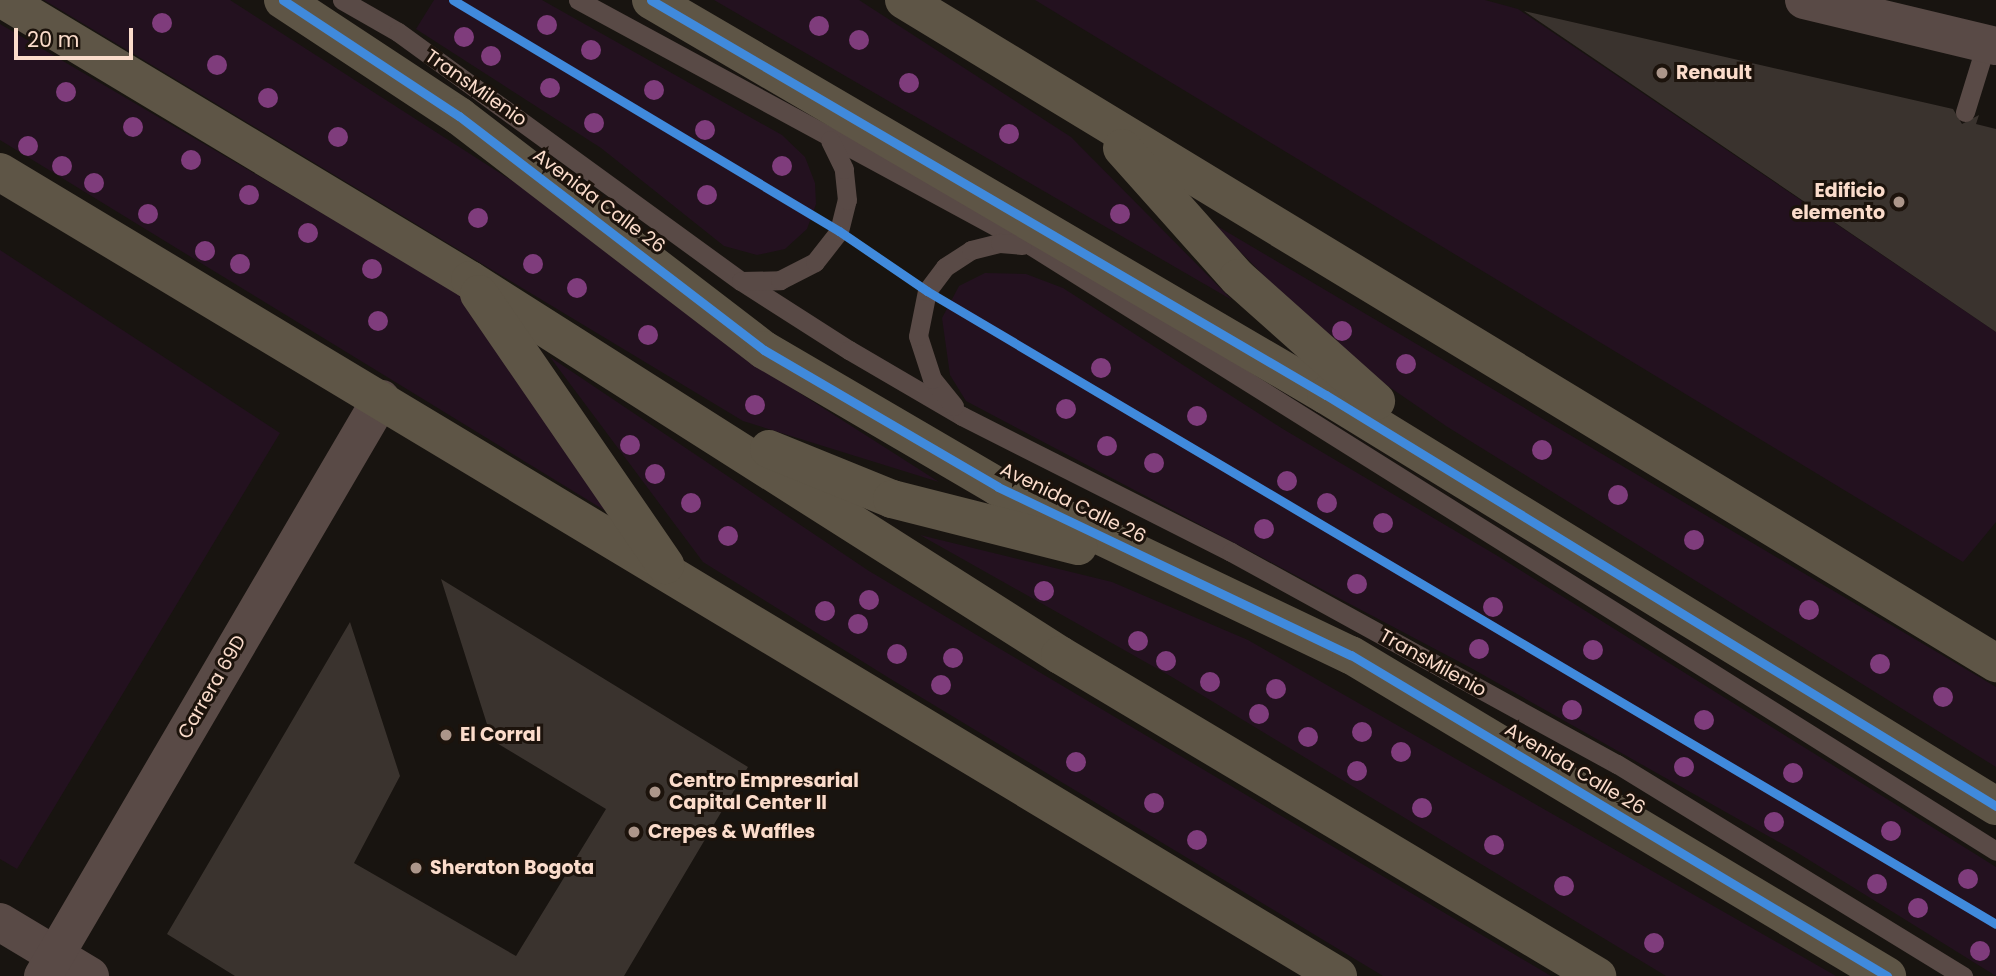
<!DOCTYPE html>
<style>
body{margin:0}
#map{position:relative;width:1996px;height:976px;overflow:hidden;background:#181410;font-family:Poppins,sans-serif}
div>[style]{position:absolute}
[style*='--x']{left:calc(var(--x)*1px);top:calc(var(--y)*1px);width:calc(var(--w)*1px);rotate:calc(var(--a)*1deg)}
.green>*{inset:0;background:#23111f}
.building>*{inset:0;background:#3a332e}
.service>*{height:19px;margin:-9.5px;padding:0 9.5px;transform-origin:9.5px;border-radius:9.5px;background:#594a46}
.minor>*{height:38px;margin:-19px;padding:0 19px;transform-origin:19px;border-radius:19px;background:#594a46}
.primary>*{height:38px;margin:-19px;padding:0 19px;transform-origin:19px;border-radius:19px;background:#5e5546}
.cycleway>*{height:9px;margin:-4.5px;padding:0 4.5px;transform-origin:4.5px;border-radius:4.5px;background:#408adc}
.trees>*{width:20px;height:20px;margin:-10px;border-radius:50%;background:#7f3c7c}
.dots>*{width:19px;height:19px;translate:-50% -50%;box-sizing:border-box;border:4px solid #1c130c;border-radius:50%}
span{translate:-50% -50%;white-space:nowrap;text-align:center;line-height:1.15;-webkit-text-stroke:6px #1c130c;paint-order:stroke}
.poi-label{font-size:19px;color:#fbdccb;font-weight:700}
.left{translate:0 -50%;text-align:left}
.right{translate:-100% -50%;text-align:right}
.street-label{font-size:19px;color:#fbdccb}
.scale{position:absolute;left:14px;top:28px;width:119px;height:32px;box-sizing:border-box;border:4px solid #fbdccb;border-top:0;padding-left:9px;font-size:21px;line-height:24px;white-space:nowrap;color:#fbdccb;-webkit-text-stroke:5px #1c130c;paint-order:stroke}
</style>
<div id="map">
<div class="green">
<i style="clip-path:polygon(44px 0,230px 0,525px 189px,737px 353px,939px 482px,743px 421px)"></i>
<i style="clip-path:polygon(434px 0,542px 0,782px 135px,805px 157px,815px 183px,816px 204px,807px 229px,785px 249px,757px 255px,724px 246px,601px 148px,416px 29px)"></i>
<i style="clip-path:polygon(714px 0,859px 0,1071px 137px,1232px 300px)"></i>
<i style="clip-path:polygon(1035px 0,1485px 0,1518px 9px,1996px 332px,1996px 522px,1963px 562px)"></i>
<i style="clip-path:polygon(0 24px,463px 296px,609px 513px,0 140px)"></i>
<i style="clip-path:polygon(1212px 223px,1996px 687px,1996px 767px,1446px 426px,1340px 353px)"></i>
<i style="clip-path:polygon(0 250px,280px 433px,17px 869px,0 859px)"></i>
<i style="clip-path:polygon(985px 273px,1026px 274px,1063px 288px,1283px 429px,1496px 555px,1996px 867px,1996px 976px,1793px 850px,1471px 668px,966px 401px,950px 375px,942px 318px,959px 286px)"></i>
<i style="clip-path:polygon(550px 357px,869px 571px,1551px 976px,1383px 976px,889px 678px,703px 562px)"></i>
<i style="clip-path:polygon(920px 535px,1112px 582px,1248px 640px,1836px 976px,1666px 976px,1172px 677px)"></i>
</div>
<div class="building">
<i style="clip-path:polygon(1524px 11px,1953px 109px,1962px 124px,1979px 115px,1976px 124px,1996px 129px,1996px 332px)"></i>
<i style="clip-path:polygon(441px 579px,748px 767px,624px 976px,235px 976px,167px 934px,350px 622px,400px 776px,354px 863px,516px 956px,606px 809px,492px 740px)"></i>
</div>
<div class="service">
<i style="--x:342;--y:0;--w:64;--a:29.7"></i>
<i style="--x:398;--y:32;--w:424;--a:36"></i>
<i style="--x:741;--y:281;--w:128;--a:32.6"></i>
<i style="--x:849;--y:350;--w:131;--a:30.3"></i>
<i style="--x:962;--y:416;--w:301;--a:26.8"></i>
<i style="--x:1231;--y:552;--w:440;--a:28.8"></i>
<i style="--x:1617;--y:764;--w:406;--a:31.5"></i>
<i style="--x:578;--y:0;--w:514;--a:28.46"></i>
<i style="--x:1030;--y:245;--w:1140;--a:32.1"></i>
<i style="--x:1965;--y:112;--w:71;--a:-72.8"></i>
<i style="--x:741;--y:281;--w:39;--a:-1"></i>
<i style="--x:780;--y:280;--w:39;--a:-27"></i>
<i style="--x:815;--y:262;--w:39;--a:-52"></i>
<i style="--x:839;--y:231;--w:32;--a:-76"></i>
<i style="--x:847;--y:200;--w:31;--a:-96"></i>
<i style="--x:844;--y:169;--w:32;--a:-116"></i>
<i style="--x:954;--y:406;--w:35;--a:-129"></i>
<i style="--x:932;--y:379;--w:45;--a:-108"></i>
<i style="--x:918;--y:336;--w:46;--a:-78.7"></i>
<i style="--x:927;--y:291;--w:30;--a:-53"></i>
<i style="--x:945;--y:267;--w:31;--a:-33"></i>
<i style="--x:971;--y:250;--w:30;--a:-14"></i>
<i style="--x:1000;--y:243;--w:22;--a:5"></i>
</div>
<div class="minor">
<i style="--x:1804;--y:0;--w:197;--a:13.5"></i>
<i style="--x:0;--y:922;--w:105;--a:31"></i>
<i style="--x:43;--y:976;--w:669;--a:-59.64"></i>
</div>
<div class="primary">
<i style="--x:4;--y:0;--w:544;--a:31"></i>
<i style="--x:470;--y:280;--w:699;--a:32.44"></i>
<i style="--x:1060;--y:655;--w:626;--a:30.87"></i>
<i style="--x:283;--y:0;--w:211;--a:33.4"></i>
<i style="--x:459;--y:116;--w:384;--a:37.5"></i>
<i style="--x:764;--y:350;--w:271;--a:30.3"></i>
<i style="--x:998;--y:487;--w:391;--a:25.5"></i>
<i style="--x:1351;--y:655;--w:625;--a:30.92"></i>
<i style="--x:651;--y:0;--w:782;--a:30.34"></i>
<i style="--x:1326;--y:395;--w:786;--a:31.53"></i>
<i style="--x:904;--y:0;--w:1278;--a:31.26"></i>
<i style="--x:1122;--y:148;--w:174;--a:48.3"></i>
<i style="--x:1238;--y:278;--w:185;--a:41.7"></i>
<i style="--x:0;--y:172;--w:1561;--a:31"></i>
<i style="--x:479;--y:294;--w:329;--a:55.5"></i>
<i style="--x:769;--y:449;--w:133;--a:22.1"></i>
<i style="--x:892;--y:499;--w:192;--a:14.2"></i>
</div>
<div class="cycleway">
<i style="--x:283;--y:0;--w:211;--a:33.4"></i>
<i style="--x:459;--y:116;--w:384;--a:37.5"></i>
<i style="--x:764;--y:350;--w:271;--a:30.3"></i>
<i style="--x:998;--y:487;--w:391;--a:25.5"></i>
<i style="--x:1351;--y:655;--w:625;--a:30.92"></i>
<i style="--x:453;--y:0;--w:450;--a:30.9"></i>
<i style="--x:839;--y:231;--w:107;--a:34.3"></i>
<i style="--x:927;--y:291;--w:1242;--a:30.63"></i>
<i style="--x:651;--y:0;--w:782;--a:30.34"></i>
<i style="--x:1326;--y:395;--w:786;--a:31.53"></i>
</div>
<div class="trees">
<i style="left:162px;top:23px"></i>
<i style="left:547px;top:25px"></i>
<i style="left:819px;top:26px"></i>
<i style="left:464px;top:37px"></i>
<i style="left:859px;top:40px"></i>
<i style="left:591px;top:50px"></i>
<i style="left:491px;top:56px"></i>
<i style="left:217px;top:65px"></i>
<i style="left:909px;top:83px"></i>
<i style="left:550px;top:88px"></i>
<i style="left:654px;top:90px"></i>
<i style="left:66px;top:92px"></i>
<i style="left:268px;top:98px"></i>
<i style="left:594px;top:123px"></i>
<i style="left:133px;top:127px"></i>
<i style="left:705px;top:130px"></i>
<i style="left:1009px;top:134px"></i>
<i style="left:338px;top:137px"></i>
<i style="left:28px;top:146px"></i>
<i style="left:191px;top:160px"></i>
<i style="left:62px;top:166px"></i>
<i style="left:782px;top:166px"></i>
<i style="left:94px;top:183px"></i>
<i style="left:249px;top:195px"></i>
<i style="left:707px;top:195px"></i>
<i style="left:148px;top:214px"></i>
<i style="left:1120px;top:214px"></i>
<i style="left:478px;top:218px"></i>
<i style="left:308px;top:233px"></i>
<i style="left:205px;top:251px"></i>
<i style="left:240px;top:264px"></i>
<i style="left:533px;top:264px"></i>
<i style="left:372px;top:269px"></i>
<i style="left:577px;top:288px"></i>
<i style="left:378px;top:321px"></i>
<i style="left:1342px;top:331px"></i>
<i style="left:648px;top:335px"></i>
<i style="left:1406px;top:364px"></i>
<i style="left:1101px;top:368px"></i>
<i style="left:755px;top:405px"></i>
<i style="left:1066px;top:409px"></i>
<i style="left:1197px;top:416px"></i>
<i style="left:630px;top:445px"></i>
<i style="left:1107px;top:446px"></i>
<i style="left:1542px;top:450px"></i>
<i style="left:1154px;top:463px"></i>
<i style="left:655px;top:474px"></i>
<i style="left:1287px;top:481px"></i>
<i style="left:1618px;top:495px"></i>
<i style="left:691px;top:503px"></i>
<i style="left:1327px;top:503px"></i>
<i style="left:1383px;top:523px"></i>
<i style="left:1264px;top:529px"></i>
<i style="left:728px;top:536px"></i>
<i style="left:1694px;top:540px"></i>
<i style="left:1357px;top:584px"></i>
<i style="left:1044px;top:591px"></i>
<i style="left:869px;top:600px"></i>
<i style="left:1493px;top:607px"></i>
<i style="left:1809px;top:610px"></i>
<i style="left:825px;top:611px"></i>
<i style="left:858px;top:624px"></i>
<i style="left:1138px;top:641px"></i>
<i style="left:1479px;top:649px"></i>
<i style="left:1593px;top:650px"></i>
<i style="left:897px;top:654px"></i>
<i style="left:953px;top:658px"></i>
<i style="left:1166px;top:661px"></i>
<i style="left:1880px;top:664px"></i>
<i style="left:1210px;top:682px"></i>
<i style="left:941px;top:685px"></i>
<i style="left:1276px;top:689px"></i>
<i style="left:1943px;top:697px"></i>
<i style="left:1572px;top:710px"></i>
<i style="left:1259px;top:714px"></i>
<i style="left:1704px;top:720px"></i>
<i style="left:1362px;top:732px"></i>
<i style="left:1308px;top:737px"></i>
<i style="left:1401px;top:752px"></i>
<i style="left:1076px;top:762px"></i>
<i style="left:1684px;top:767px"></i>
<i style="left:1357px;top:771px"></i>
<i style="left:1793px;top:773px"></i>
<i style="left:1154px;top:803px"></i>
<i style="left:1422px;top:808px"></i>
<i style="left:1774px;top:822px"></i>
<i style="left:1891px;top:831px"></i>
<i style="left:1197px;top:840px"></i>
<i style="left:1494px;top:845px"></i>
<i style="left:1968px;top:879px"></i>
<i style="left:1877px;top:884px"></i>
<i style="left:1564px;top:886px"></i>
<i style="left:1918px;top:908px"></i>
<i style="left:1654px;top:943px"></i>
<i style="left:1980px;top:951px"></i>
</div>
<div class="dots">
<i style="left:1662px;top:73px;background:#ac968a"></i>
<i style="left:1899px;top:202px;background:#ac968a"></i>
<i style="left:446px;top:735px;background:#ac968a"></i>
<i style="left:655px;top:792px;background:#ac968a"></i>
<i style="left:634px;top:832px;background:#ac968a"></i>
<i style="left:416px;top:868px;background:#ac968a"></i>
</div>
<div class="poi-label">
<span class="left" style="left:1676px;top:73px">Renault</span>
<span class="right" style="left:1885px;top:202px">Edificio<br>elemento</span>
<span class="left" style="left:460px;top:735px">El Corral</span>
<span class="left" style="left:669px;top:792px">Centro Empresarial<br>Capital Center II</span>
<span class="left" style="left:648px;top:832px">Crepes &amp; Waffles</span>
<span class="left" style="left:430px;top:868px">Sheraton Bogota</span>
</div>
<div class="street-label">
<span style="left:476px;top:88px;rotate:35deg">TransMilenio</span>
<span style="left:599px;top:201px;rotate:37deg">Avenida Calle 26</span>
<span style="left:1073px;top:503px;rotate:26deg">Avenida Calle 26</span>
<span style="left:1433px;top:663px;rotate:29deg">TransMilenio</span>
<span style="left:212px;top:687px;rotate:-60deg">Carrera 69D</span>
<span style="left:1575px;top:769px;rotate:31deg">Avenida Calle 26</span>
</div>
<div class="scale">20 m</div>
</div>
